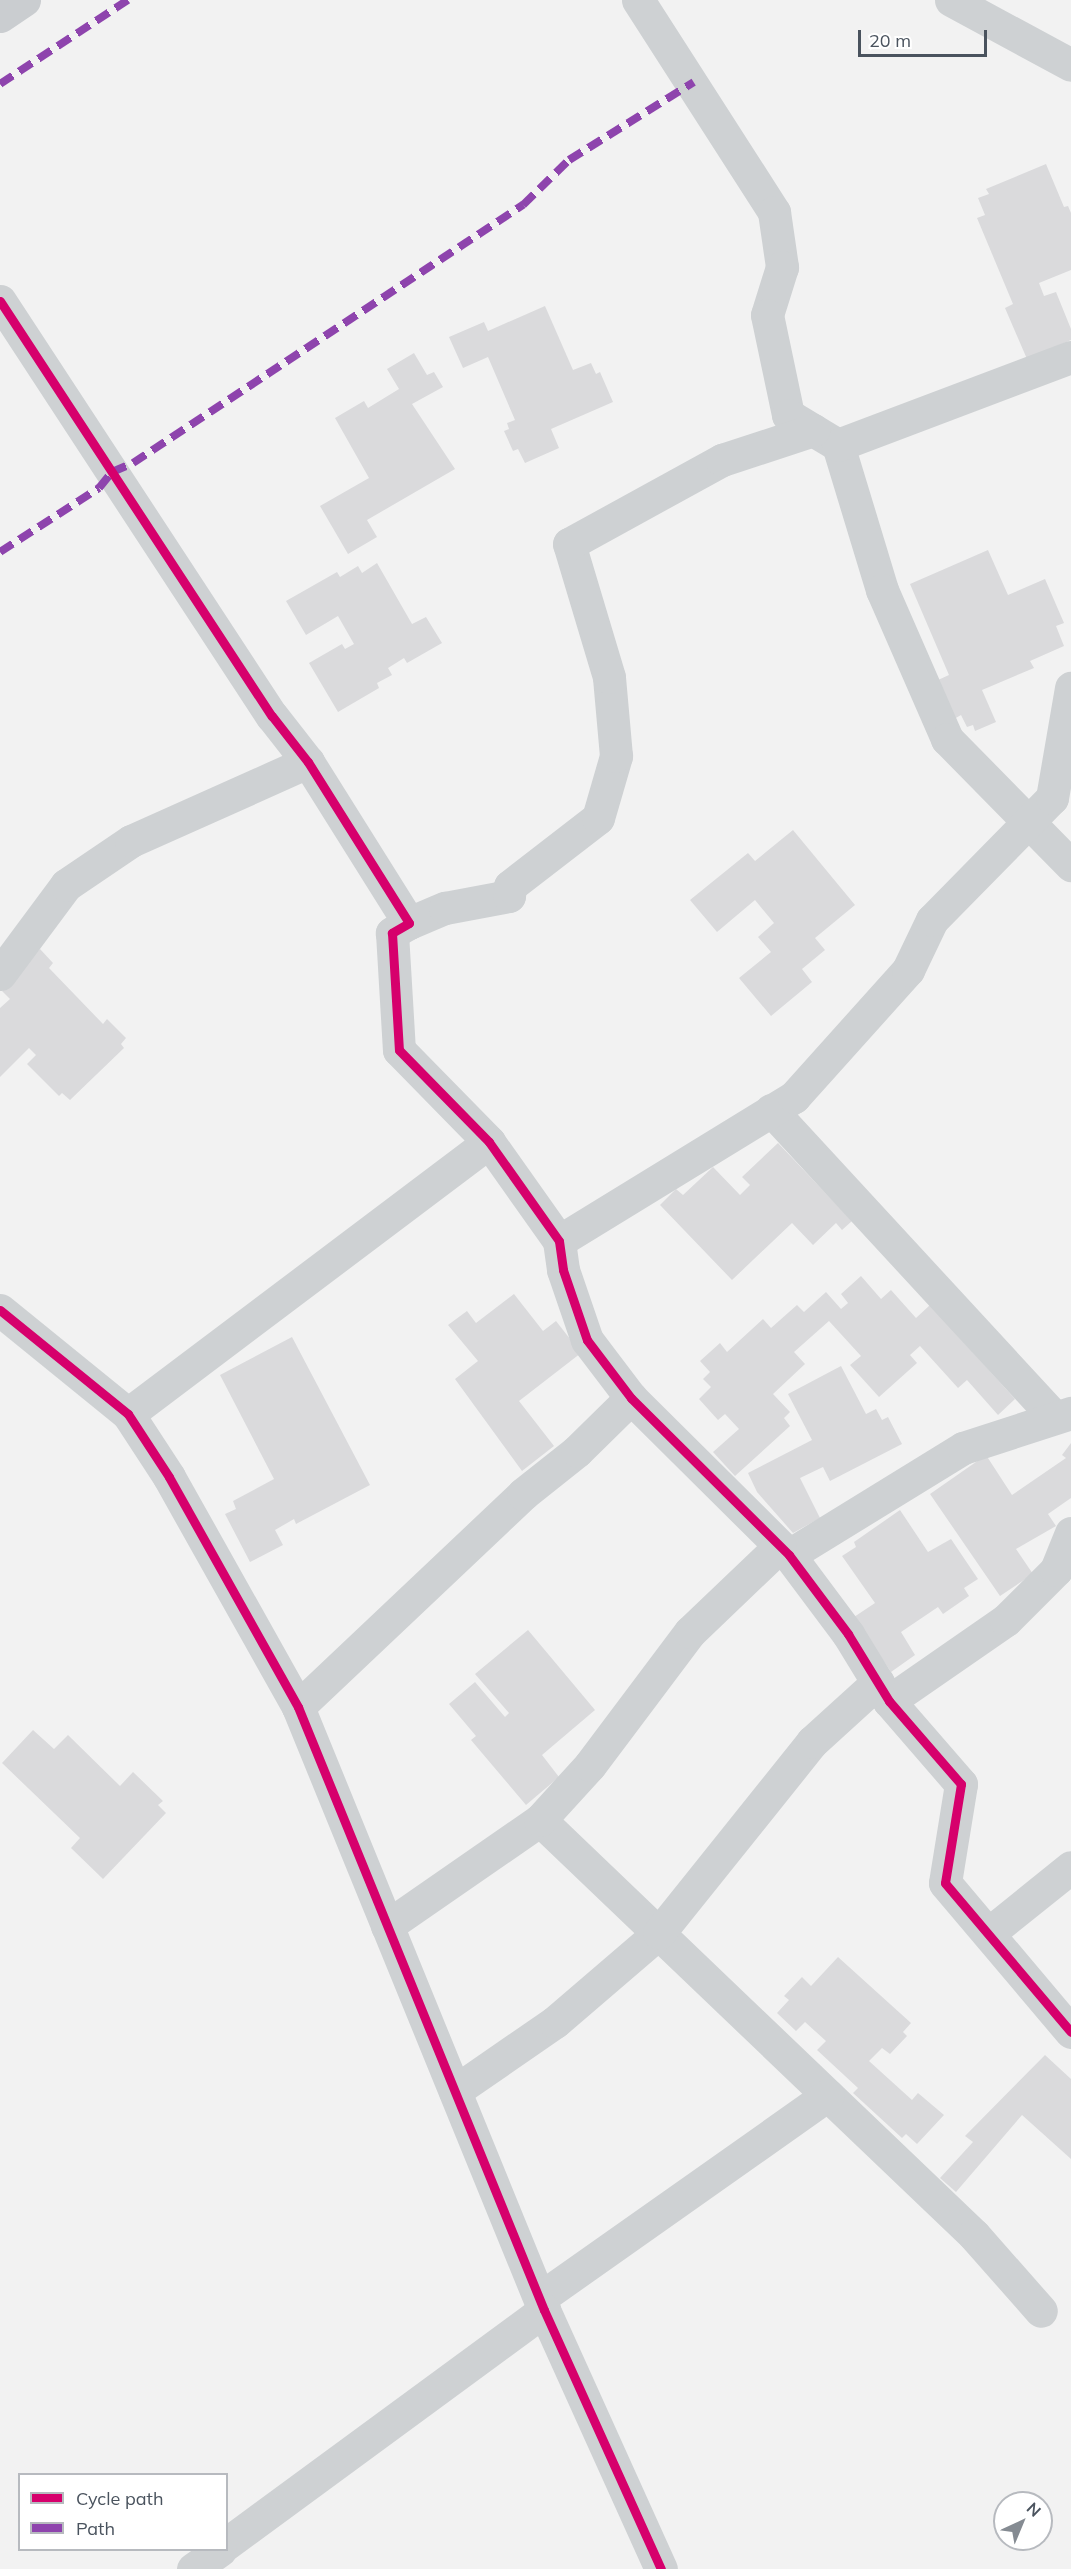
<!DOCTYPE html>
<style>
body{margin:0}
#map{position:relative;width:1071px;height:2569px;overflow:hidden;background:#f2f2f2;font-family:Mulish,sans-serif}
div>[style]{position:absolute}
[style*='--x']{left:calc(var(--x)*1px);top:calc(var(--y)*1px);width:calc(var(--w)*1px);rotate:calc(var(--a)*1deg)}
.building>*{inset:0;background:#dadadc}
.minor>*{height:33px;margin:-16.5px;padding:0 16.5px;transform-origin:16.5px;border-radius:16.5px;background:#ced1d3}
.tertiary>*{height:33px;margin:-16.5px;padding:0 16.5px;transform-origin:16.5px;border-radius:16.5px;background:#ced1d3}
.primary>*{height:33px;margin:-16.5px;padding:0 16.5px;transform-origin:16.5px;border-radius:16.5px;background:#cacdd0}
.quiet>*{height:8px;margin-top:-4px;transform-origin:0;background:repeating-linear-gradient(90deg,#8e44ad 0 15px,transparent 0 23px)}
.cycleway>*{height:9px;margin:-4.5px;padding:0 4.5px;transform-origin:4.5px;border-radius:4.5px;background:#d6006c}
span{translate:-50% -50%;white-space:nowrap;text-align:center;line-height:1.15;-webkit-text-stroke:4.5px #fff;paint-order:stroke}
.legend{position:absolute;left:18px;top:2473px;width:210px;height:78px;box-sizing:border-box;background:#fff;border:2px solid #b7babf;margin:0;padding:8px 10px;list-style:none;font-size:18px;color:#4a535e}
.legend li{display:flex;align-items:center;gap:12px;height:30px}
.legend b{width:30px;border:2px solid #b7babf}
.north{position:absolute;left:993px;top:2491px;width:60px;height:60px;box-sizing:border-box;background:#fff;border:2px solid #b7babf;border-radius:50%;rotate:44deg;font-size:16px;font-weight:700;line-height:24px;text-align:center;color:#4a535e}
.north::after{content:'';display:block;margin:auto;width:21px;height:27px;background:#858b92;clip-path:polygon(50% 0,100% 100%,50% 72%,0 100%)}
.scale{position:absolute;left:858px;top:30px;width:129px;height:27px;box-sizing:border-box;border:3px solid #4a535e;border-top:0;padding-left:8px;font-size:18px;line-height:21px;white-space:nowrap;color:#4a535e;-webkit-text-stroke:4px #fff;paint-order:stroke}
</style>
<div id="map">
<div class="building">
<i style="clip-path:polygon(1046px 164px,1064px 207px,1068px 206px,1071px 213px,1071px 270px,1039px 283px,1044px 296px,1056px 292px,1071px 329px,1071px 340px,1027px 359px,1005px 308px,1013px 304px,977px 218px,985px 215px,978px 198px,989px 194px,986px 189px)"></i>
<i style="clip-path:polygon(545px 306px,573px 370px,591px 363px,596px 374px,600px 372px,613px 402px,551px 429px,559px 448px,525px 463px,518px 449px,513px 451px,504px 431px,509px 429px,507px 423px,515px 420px,488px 357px,463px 368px,449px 337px,484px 322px,488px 331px)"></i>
<i style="clip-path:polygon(414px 353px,427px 375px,434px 372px,443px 387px,412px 404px,455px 469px,367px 520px,377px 537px,348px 554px,320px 506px,369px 478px,335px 418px,364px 401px,368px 408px,399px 389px,387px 369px)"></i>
<i style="clip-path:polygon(988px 550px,1008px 595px,1045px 579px,1064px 623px,1056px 626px,1064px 646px,1030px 661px,1034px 668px,982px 690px,996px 722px,975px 731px,973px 725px,967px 727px,961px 715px,954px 719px,938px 680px,949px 675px,910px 584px)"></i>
<i style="clip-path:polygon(377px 563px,412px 624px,426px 617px,442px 643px,407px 663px,404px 658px,388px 668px,392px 675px,377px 683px,379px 688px,338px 712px,309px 663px,342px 644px,345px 649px,354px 644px,338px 616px,306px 635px,286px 601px,337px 572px,340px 577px,358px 566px,362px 573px)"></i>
<i style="clip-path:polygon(793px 830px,855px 905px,815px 938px,825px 950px,802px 969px,812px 982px,771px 1016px,739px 978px,771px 952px,758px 937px,774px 923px,755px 900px,717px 932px,690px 900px,748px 853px,755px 861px)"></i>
<i style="clip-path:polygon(40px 949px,53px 963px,49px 968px,103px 1024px,107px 1019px,126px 1038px,121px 1044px,124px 1048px,70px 1100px,62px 1093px,59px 1096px,27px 1064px,36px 1055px,29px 1048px,0 1077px,0 1008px,10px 999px,2px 991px,16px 978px,12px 975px)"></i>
<i style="clip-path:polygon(778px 1143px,852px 1221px,842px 1230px,836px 1223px,813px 1245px,792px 1223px,732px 1280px,660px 1205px,676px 1189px,683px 1195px,713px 1167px,740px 1195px,750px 1185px,742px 1177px)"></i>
<i style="clip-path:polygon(861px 1276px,881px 1299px,891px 1290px,916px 1318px,930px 1305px,1015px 1399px,998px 1415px,967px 1380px,958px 1388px,920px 1346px,910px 1355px,917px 1363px,879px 1397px,850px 1365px,861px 1356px,829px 1321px,794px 1352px,805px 1364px,773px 1394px,790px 1412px,784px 1418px,790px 1426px,735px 1476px,713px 1452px,739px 1429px,725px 1414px,718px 1420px,699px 1399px,711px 1387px,703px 1379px,710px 1372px,700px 1361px,720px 1343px,727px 1352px,763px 1319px,771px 1328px,797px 1305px,804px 1312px,826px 1292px,841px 1309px,848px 1303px,841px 1294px)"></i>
<i style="clip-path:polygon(514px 1294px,543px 1331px,556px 1321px,581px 1353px,519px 1401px,554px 1446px,522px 1471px,455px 1379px,478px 1361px,448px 1325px,467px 1311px,476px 1323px)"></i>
<i style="clip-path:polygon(292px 1337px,370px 1485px,296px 1524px,294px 1519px,275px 1530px,283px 1545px,250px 1562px,225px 1514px,236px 1509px,233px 1501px,274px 1479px,220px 1375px)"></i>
<i style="clip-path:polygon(841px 1366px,866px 1414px,876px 1409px,882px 1420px,888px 1417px,902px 1444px,830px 1481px,823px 1467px,800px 1478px,820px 1518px,793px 1533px,757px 1492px,748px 1473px,812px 1440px,788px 1394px)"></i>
<i style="clip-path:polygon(1071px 1443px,1071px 1498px,1048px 1514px,1056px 1526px,1016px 1549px,1033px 1574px,1000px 1596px,930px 1494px,986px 1455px,1012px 1495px,1066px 1458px,1062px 1455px)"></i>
<i style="clip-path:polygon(900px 1510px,928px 1552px,951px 1539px,978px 1579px,964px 1588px,969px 1596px,943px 1614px,938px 1607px,901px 1632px,915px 1655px,891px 1672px,854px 1617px,875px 1603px,842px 1556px,856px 1547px,854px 1542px)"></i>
<i style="clip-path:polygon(528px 1630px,595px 1710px,542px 1755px,559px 1777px,526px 1805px,471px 1740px,476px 1736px,449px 1704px,475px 1682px,505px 1717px,509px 1713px,475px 1674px)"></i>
<i style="clip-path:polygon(33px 1730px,54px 1749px,68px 1735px,120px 1786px,133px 1772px,163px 1801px,158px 1805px,166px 1813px,103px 1879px,71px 1848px,80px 1838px,2px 1763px)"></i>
<i style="clip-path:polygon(838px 1957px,911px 2023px,903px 2032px,907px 2036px,890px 2054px,882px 2048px,869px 2061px,912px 2100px,918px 2093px,944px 2115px,917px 2144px,906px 2134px,902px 2138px,853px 2093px,858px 2088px,817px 2050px,826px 2041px,805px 2022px,796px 2031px,777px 2013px,789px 2000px,784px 1996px,802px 1977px,811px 1986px)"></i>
<i style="clip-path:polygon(1045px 2055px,1071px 2079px,1071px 2159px,1022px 2115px,956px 2192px,940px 2178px,973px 2142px,965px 2136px)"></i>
</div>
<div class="minor">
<i style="--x:638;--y:0;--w:252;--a:57.3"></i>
<i style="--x:774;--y:212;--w:56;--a:81.7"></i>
<i style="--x:782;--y:267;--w:50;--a:107.4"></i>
<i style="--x:767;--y:315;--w:102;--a:78.1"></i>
<i style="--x:788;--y:415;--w:58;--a:31"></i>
<i style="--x:838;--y:445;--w:152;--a:73.1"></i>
<i style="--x:882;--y:590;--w:163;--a:66.4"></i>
<i style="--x:947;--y:739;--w:177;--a:45.5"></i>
<i style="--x:0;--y:301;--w:496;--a:56.8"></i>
<i style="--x:272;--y:716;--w:58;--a:52"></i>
<i style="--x:308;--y:762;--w:190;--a:57.9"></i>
<i style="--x:409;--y:923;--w:20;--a:150"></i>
<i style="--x:392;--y:933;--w:117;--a:86.6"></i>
<i style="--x:399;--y:1050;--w:129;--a:45.6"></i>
<i style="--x:489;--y:1142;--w:121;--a:54.7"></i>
<i style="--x:559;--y:1241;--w:29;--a:82"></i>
<i style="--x:563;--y:1270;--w:74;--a:71.1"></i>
<i style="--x:587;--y:1340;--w:73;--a:52.8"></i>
<i style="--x:631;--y:1398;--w:223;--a:44.8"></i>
<i style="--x:789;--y:1555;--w:99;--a:53.2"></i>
<i style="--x:848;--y:1634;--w:79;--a:58.5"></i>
<i style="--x:889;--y:1701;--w:110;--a:49.1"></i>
<i style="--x:961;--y:1784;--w:100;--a:99.2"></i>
<i style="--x:945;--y:1883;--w:195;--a:49.8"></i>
<i style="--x:838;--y:445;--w:249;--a:-20.7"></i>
<i style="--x:409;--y:923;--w:39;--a:-23"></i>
<i style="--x:445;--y:908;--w:65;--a:-10.6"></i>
<i style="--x:509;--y:896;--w:10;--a:-84"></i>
<i style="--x:510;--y:886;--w:111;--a:-37.7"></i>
<i style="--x:598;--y:818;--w:65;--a:-73.8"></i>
<i style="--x:616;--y:756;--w:79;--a:-95.1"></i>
<i style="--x:609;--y:677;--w:139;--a:-106.7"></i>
<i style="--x:569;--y:544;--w:175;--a:-28.8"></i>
<i style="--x:722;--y:460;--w:96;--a:-18.2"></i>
<i style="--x:0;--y:974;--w:111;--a:-53.4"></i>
<i style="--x:66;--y:885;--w:78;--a:-34.1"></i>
<i style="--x:131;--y:841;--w:194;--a:-24.1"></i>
<i style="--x:771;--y:1110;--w:418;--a:47.3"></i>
<i style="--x:559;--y:1241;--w:276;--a:-31.5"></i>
<i style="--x:794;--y:1097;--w:171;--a:-48.1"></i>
<i style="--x:908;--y:970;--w:55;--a:-64.4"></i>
<i style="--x:932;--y:920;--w:171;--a:-45.5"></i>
<i style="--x:1052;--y:798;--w:112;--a:-80.2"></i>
<i style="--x:0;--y:1310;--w:165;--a:39.1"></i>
<i style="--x:128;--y:1414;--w:75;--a:56.9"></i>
<i style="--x:169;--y:1477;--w:264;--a:60.7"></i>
<i style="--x:298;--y:1707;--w:651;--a:67.81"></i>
<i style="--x:544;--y:2310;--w:284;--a:65.7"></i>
<i style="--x:128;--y:1414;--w:452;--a:-37"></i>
<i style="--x:789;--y:1555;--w:204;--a:-31.6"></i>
<i style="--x:963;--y:1448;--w:114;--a:-18"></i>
<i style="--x:889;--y:1701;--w:142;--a:-34.7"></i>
<i style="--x:1006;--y:1620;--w:71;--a:-45"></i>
<i style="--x:1056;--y:1570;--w:40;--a:-68"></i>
<i style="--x:298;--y:1707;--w:310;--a:-43.4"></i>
<i style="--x:523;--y:1494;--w:69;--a:-38.5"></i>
<i style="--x:577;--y:1451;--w:76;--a:-44.5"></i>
<i style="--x:540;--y:1820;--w:600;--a:43.72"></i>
<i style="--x:974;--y:2235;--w:101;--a:48.6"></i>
<i style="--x:387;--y:1926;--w:186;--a:-34.7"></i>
<i style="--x:540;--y:1820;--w:74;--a:-47.7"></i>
<i style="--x:590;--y:1765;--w:166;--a:-53.1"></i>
<i style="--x:690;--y:1632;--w:124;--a:-43.7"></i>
<i style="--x:989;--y:1933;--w:105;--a:-38.8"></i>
<i style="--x:455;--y:2091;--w:121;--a:-34.6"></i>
<i style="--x:555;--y:2022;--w:137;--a:-40.6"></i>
<i style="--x:659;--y:1933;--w:245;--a:-51.3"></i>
<i style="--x:812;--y:1742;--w:89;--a:-42.3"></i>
<i style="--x:540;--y:2298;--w:352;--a:-35.2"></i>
<i style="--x:226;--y:2544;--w:395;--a:-36.3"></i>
<i style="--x:193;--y:2569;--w:33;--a:-35"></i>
</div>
<div class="tertiary">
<i style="--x:951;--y:0;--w:136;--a:28.4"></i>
</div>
<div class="primary">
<i style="--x:0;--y:16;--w:29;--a:-34"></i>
</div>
<div class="quiet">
<i style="--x:0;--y:84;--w:153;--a:-33.3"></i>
<i style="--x:0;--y:552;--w:118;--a:-32.9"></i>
<i style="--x:99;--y:488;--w:21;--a:-51"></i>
<i style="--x:112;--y:472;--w:23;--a:-23"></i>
<i style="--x:133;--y:463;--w:468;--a:-33.5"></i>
<i style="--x:523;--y:205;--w:64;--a:-44.4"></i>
<i style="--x:569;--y:160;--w:147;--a:-32"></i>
</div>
<div class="cycleway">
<i style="--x:0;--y:301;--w:496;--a:56.8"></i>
<i style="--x:272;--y:716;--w:58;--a:52"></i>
<i style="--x:308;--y:762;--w:190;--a:57.9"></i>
<i style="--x:409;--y:923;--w:20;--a:150"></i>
<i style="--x:392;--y:933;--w:117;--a:86.6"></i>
<i style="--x:399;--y:1050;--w:129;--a:45.6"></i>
<i style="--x:489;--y:1142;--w:121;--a:54.7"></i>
<i style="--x:559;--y:1241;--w:29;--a:82"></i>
<i style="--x:563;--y:1270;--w:74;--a:71.1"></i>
<i style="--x:587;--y:1340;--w:73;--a:52.8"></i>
<i style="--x:631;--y:1398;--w:223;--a:44.8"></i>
<i style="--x:789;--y:1555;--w:99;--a:53.2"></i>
<i style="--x:848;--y:1634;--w:79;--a:58.5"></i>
<i style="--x:889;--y:1701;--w:110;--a:49.1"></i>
<i style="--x:961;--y:1784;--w:100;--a:99.2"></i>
<i style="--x:945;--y:1883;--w:195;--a:49.8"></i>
<i style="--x:0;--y:1310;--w:165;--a:39.1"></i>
<i style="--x:128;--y:1414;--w:75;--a:56.9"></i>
<i style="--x:169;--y:1477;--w:264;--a:60.7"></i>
<i style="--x:298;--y:1707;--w:651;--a:67.81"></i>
<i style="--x:544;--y:2310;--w:284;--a:65.7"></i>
</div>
<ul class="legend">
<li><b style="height:8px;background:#d6006c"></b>Cycle path</li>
<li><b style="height:8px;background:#8e44ad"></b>Path</li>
</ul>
<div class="north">N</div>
<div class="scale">20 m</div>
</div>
